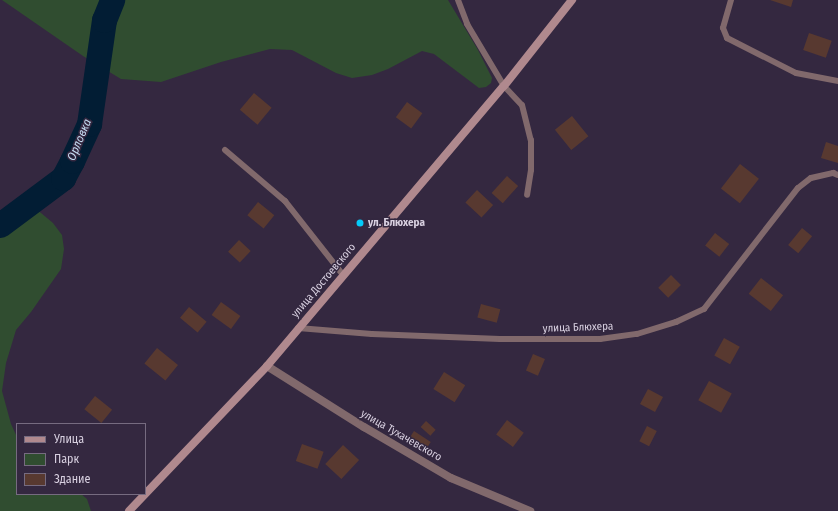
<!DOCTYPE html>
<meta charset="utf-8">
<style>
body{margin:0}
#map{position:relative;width:838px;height:511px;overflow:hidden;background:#342840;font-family:"Fira Sans Condensed",sans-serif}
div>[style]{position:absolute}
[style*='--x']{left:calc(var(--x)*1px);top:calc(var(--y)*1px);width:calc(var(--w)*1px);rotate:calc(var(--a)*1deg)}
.green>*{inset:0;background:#304d30}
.river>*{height:25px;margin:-12.5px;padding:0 12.5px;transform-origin:12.5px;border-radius:12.5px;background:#021d34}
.building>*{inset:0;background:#583930;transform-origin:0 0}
.service>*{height:6px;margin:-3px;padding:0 3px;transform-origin:3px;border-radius:3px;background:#81696c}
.minor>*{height:8px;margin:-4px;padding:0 4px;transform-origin:4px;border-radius:4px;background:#81696c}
.secondary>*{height:8px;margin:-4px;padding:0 4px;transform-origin:4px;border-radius:4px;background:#b0898e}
.dots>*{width:11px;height:11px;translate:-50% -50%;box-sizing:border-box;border:2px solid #342840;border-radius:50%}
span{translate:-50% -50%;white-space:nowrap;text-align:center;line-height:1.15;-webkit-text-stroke:3px #342840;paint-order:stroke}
.poi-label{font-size:11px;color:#d8d0e0;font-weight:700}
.left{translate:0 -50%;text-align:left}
.street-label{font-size:11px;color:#d8d0e0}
.water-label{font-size:12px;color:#c5ddf3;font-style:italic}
.legend{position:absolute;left:16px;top:423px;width:130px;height:72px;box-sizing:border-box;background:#342840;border:1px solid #766b80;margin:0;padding:5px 7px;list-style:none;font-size:12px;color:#d8d0e0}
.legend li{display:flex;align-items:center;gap:8px;height:20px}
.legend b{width:20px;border:1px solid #766b80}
</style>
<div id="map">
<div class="green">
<i style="clip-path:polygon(2px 0,448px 0,478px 50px,492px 78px,491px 83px,486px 87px,479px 88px,434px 54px,422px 51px,388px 69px,372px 75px,352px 78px,336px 73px,292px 50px,270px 49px,221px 62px,161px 82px,121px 79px,83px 56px)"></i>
<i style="clip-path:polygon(16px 203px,35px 208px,53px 223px,62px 235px,64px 249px,61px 269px,31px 312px,16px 330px,6px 363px,2px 391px,11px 424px,17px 437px,17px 494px,81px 494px,87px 499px,91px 511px,0 511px,0 213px)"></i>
</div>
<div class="river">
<i style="--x:0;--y:225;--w:79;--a:-36.7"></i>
<i style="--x:63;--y:178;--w:19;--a:-62"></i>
<i style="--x:72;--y:161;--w:41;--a:-65.3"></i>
<i style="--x:89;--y:124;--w:105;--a:-81.8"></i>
<i style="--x:104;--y:20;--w:22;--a:-68"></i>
</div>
<div class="building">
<i style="clip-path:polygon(770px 0,793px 0,791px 7px)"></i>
<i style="left:809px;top:33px;width:24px;height:18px;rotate:19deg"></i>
<i style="left:254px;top:93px;width:23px;height:22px;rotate:40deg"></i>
<i style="left:407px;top:102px;width:19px;height:19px;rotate:36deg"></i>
<i style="left:572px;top:116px;width:26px;height:22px;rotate:51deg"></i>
<i style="clip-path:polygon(826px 142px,838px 146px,838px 163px,821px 158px)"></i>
<i style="left:740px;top:164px;width:24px;height:31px;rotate:38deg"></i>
<i style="left:507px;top:176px;width:15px;height:23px;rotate:42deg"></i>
<i style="left:477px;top:190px;width:22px;height:17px;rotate:43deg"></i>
<i style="left:258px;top:202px;width:21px;height:17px;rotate:39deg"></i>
<i style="left:802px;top:228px;width:13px;height:22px;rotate:39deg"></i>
<i style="left:715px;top:233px;width:18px;height:16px;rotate:38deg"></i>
<i style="left:239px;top:240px;width:16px;height:16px;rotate:43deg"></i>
<i style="left:671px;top:275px;width:14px;height:18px;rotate:45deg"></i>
<i style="left:761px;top:278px;width:28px;height:20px;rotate:38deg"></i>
<i style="left:221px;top:302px;width:24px;height:16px;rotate:36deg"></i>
<i style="left:481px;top:304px;width:20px;height:14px;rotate:15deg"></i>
<i style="left:189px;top:307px;width:23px;height:14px;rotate:40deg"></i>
<i style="left:724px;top:338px;width:18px;height:20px;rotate:29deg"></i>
<i style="left:157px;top:348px;width:27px;height:20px;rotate:39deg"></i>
<i style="left:533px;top:354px;width:13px;height:18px;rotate:23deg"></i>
<i style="left:444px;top:372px;width:25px;height:20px;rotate:32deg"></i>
<i style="left:709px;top:381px;width:26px;height:22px;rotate:29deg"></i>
<i style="left:648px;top:389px;width:17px;height:17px;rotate:28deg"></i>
<i style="left:95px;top:396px;width:22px;height:17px;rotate:39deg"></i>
<i style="left:507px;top:420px;width:21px;height:18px;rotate:37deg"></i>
<i style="left:426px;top:421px;width:13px;height:8px;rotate:42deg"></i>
<i style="left:647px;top:426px;width:11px;height:17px;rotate:27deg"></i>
<i style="left:414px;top:431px;width:20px;height:10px;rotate:33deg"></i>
<i style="left:302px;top:444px;width:23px;height:18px;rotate:20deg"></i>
<i style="left:343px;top:445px;width:22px;height:26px;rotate:43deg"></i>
</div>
<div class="service">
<i style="--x:458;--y:0;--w:26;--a:69"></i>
<i style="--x:467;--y:24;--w:72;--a:59.2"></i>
<i style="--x:504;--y:86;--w:26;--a:47"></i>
<i style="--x:522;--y:105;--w:36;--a:76"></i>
<i style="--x:531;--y:140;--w:30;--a:90"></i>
<i style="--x:531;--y:170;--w:25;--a:99"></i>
<i style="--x:731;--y:0;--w:29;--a:106"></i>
<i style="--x:723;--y:28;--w:11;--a:68"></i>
<i style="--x:727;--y:38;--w:77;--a:26.9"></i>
<i style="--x:796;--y:73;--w:43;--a:10.8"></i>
<i style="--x:225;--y:150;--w:79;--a:40.4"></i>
<i style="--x:285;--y:201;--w:94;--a:51.9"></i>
<i style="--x:298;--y:328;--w:74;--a:4.6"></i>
<i style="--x:372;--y:334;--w:128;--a:2.2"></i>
<i style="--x:500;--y:339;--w:100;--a:0"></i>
<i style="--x:600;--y:339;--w:37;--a:-8"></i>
<i style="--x:637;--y:334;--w:41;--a:-17.1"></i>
<i style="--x:676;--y:322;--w:31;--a:-25"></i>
<i style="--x:704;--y:309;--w:153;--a:-52.2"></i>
<i style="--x:798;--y:188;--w:16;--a:-38"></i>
<i style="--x:811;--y:178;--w:23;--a:-13"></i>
<i style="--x:833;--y:173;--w:5;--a:22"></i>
</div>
<div class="minor">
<i style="--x:267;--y:366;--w:115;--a:32.2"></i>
<i style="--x:364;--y:427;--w:101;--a:30.4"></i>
<i style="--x:451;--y:478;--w:86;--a:22.7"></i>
</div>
<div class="secondary">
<i style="--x:129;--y:511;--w:200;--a:-46.4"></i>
<i style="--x:267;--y:366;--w:367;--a:-49.8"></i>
<i style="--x:504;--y:86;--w:110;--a:-51.7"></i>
</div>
<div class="dots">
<i style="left:360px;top:223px;background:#04cbf9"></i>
</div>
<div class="poi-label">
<span class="left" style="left:368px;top:223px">ул. Блюхера</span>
</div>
<div class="street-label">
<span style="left:324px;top:281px;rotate:-50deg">улица Достоевского</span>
<span style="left:578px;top:328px;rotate:-2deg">улица Блюхера</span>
<span style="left:401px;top:436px;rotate:30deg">улица Тухачевского</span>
</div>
<div class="water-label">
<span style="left:80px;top:140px;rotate:-67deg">Орловка</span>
</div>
<ul class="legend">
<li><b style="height:5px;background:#b0898e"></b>Улица</li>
<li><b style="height:11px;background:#304d30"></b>Парк</li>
<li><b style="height:11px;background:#583930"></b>Здание</li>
</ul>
</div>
